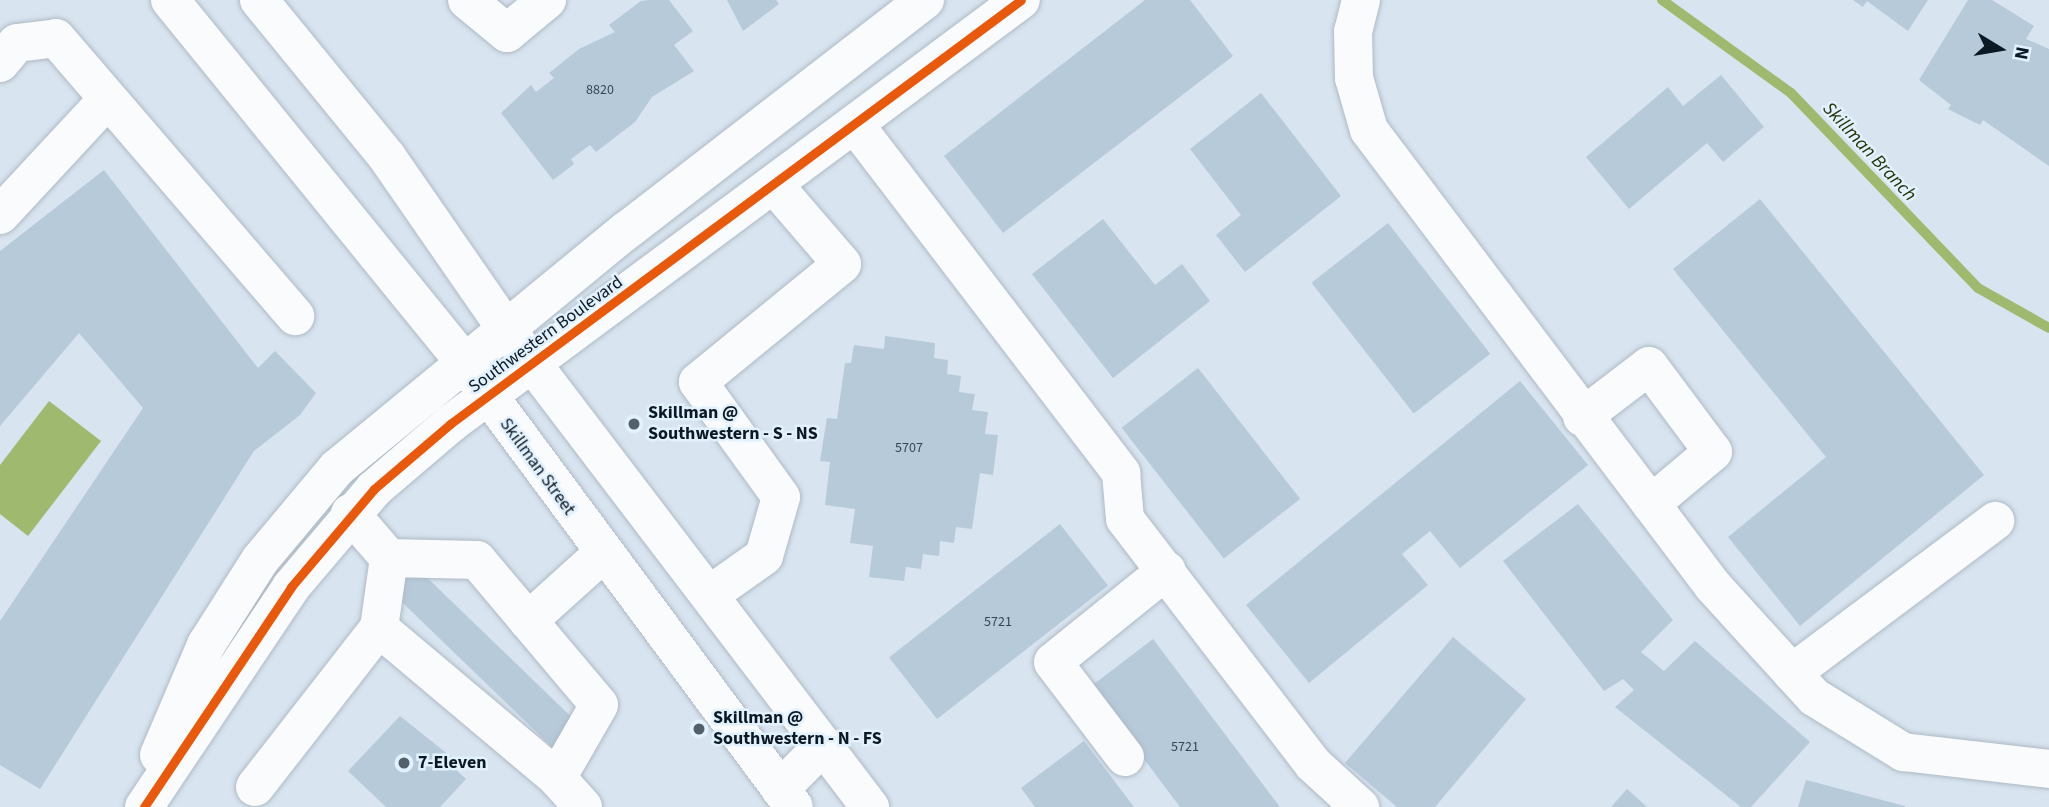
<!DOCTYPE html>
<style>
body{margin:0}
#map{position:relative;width:2049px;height:807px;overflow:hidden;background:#d8e4ef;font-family:"Source Sans 3",sans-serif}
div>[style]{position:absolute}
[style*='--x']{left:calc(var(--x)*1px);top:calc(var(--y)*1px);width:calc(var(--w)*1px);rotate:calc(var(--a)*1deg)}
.water>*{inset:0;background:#9fb96e}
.stream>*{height:10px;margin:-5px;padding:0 5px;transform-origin:5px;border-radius:5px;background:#9fb96e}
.building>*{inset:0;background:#b6cada;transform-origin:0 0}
.roads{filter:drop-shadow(0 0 2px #aebac5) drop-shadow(0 0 2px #aebac5)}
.minor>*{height:38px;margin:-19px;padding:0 19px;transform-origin:19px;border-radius:19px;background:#f9fbfd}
.major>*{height:38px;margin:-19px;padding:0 19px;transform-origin:19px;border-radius:19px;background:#f9fbfd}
.cycleway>*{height:9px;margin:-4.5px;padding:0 4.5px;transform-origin:4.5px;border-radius:4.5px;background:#e8590c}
.dots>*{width:19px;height:19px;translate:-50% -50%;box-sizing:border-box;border:4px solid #e2f1fe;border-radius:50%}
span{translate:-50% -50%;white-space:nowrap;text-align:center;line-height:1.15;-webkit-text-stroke:5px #e2f1fe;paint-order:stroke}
.number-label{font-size:14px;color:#364552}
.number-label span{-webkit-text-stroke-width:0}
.street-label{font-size:18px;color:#0b1924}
.poi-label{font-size:18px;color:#0b1924;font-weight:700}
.left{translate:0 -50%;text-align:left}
.water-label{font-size:19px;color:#253204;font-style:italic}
.north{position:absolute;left:1965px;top:14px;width:70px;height:70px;-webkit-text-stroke:5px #e2f1fe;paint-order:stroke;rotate:101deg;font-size:19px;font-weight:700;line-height:28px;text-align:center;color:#0b1924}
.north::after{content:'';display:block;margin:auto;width:24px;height:32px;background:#0b1924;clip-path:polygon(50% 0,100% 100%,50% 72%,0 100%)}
</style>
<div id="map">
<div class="water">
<i style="clip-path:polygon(49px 401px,101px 441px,28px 536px,0 514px,0 465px)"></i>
</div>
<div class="stream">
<i style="--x:1662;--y:0;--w:159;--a:35.8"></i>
<i style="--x:1791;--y:93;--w:270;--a:46.2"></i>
<i style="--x:1978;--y:288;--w:81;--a:29.4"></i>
</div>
<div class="building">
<i style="clip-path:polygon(650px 0,669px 0,693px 31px,674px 45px,694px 71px,652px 97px,635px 122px,596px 152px,590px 145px,571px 159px,574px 164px,553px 180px,501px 113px,531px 85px,536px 92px,554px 78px,549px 73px,579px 49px,615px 32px,609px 25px,641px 1px)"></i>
<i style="clip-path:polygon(727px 0,776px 0,779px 4px,743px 31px)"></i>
<i style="clip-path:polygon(1145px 0,1190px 0,1233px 56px,1003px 233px,944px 156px)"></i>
<i style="clip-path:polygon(1853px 0,1928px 0,1908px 31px,1867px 1px,1863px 7px)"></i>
<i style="clip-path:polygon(1968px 0,1992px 0,2034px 26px,2026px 39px,2049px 49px,2049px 166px,1983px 120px,1980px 125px,1948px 109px,1951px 105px,1919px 80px)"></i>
<i style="clip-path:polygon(1721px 75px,1764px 127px,1723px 162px,1707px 143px,1629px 209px,1586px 157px,1668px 87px,1683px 106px)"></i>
<i style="clip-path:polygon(1261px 93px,1341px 196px,1245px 272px,1216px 235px,1241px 215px,1190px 149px)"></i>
<i style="clip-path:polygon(104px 170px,258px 368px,275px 351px,316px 393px,300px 415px,254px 451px,40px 789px,0 765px,0 621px,143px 408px,79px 333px,0 426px,0 251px)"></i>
<i style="clip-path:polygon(1760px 199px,1984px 475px,1800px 626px,1728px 537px,1826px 457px,1673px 269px)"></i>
<i style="clip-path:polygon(1103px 219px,1155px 285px,1182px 264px,1210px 301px,1113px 378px,1032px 274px)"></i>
<i style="left:1388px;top:223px;width:166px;height:97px;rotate:52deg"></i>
<i style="clip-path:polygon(885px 336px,935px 343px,934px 358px,948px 360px,947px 374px,961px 376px,959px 392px,975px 394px,972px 410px,988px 412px,985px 434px,998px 435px,993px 475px,980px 473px,972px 529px,956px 527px,954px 543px,940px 541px,939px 556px,923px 554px,921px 569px,906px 567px,904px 581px,869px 577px,873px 546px,850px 543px,855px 509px,825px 505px,830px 462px,820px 461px,827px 418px,837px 419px,845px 363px,851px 363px,854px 345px,884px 349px)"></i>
<i style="left:1198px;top:368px;width:166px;height:97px;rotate:52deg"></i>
<i style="clip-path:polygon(1520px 381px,1588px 465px,1460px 568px,1430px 531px,1402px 554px,1428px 585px,1309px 683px,1246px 605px)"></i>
<i style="clip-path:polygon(1578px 504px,1673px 620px,1641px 652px,1664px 671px,1695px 641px,1810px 742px,1751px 807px,1741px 807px,1615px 707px,1634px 690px,1623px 679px,1604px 691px,1503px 561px)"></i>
<i style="left:1060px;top:524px;width:78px;height:217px;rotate:52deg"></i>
<i style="left:415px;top:566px;width:230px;height:35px;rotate:44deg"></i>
<i style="clip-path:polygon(1453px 637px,1526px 699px,1435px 807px,1397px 807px,1345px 763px)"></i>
<i style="clip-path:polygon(1153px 639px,1280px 807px,1180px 807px,1090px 687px)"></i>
<i style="clip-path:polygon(400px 716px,455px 760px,452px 766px,466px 779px,440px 807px,386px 807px,348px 771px)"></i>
<i style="clip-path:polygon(1084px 741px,1134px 807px,1035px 807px,1021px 788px)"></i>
<i style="clip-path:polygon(1806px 780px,1905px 806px,1905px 807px,1798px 807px)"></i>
<i style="clip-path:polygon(1627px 789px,1647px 807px,1611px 807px)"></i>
</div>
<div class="roads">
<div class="minor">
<i style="--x:467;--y:0;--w:52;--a:39.5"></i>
<i style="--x:507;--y:33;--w:52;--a:-39.5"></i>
<i style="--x:1361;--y:0;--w:32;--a:104"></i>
<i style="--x:1353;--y:31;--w:47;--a:88.8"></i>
<i style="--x:1354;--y:78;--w:54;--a:73.9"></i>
<i style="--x:1369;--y:130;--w:571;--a:52.97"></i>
<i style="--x:1713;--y:586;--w:150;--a:47.7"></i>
<i style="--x:1814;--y:697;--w:105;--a:31.7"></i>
<i style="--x:1903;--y:752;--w:147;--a:6.6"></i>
<i style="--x:0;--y:63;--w:26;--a:-50"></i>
<i style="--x:17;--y:43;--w:39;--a:-7"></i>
<i style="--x:56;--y:38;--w:367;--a:49.3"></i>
<i style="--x:856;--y:126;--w:437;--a:52.6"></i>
<i style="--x:1121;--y:473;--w:46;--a:85"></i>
<i style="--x:1125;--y:519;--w:309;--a:52.5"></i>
<i style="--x:1313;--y:764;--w:64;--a:42.5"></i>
<i style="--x:0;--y:215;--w:154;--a:-47.1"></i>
<i style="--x:1582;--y:417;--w:84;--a:-37.3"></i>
<i style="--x:1649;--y:366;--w:107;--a:53.3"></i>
<i style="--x:1713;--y:452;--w:81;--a:140"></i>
<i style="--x:350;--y:513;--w:60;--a:49.1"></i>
<i style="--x:389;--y:558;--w:88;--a:1.3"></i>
<i style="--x:477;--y:560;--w:189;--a:49.9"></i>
<i style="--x:599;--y:705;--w:84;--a:119.9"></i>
<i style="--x:557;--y:778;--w:39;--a:48"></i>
<i style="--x:712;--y:593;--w:64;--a:-35.4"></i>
<i style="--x:764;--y:556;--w:61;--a:-73.9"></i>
<i style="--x:781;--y:497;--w:142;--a:-125.8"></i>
<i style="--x:698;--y:382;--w:186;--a:-39.3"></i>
<i style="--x:842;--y:264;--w:104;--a:-130.7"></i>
<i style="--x:528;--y:621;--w:98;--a:-42.1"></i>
<i style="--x:379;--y:628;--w:233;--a:40.1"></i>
<i style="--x:1792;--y:673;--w:254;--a:-36.8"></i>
<i style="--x:159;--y:755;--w:120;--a:-66.9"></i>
<i style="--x:206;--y:645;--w:101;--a:-57.6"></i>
<i style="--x:260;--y:560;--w:120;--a:-50.1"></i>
<i style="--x:337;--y:468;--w:374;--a:-39.4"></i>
<i style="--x:626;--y:231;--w:378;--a:-37.7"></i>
<i style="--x:1125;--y:757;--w:119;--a:-127.2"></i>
<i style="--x:1053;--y:662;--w:146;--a:-38.9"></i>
<i style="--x:255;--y:787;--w:202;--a:-52.1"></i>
<i style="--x:379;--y:628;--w:71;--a:-81.9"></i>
<i style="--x:144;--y:807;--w:265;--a:-56.2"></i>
<i style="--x:291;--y:587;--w:128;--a:-49.7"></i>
<i style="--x:374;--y:489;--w:100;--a:-40.5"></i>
<i style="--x:450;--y:424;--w:711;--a:-36.6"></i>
</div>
<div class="major">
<i style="--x:170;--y:0;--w:465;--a:50.9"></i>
<i style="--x:463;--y:361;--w:555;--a:53.42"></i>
<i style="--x:259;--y:0;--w:203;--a:50.8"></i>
<i style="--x:387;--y:157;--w:209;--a:55.3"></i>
<i style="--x:506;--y:329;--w:601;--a:52.71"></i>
<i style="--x:780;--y:789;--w:62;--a:-45"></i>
</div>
</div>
<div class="cycleway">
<i style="--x:144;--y:807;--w:265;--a:-56.2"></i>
<i style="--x:291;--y:587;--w:128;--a:-49.7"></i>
<i style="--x:374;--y:489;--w:100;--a:-40.5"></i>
<i style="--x:450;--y:424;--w:711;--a:-36.6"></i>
</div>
<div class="dots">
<i style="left:634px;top:424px;background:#53606b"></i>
<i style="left:699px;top:729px;background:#53606b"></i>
<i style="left:404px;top:763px;background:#53606b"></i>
</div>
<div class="number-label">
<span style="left:600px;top:90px">8820</span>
<span style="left:909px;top:448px">5707</span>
<span style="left:998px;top:622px">5721</span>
<span style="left:1185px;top:747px">5721</span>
</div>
<div class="street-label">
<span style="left:546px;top:335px;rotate:-36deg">Southwestern Boulevard</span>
<span style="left:537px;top:467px;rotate:54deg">Skillman Street</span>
</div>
<div class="poi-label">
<span class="left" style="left:648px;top:424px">Skillman @<br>Southwestern - S - NS</span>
<span class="left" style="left:713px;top:729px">Skillman @<br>Southwestern - N - FS</span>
<span class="left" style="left:418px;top:763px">7-Eleven</span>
</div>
<div class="water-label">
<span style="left:1869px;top:152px;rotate:47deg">Skillman Branch</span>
</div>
<div class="north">N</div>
</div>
